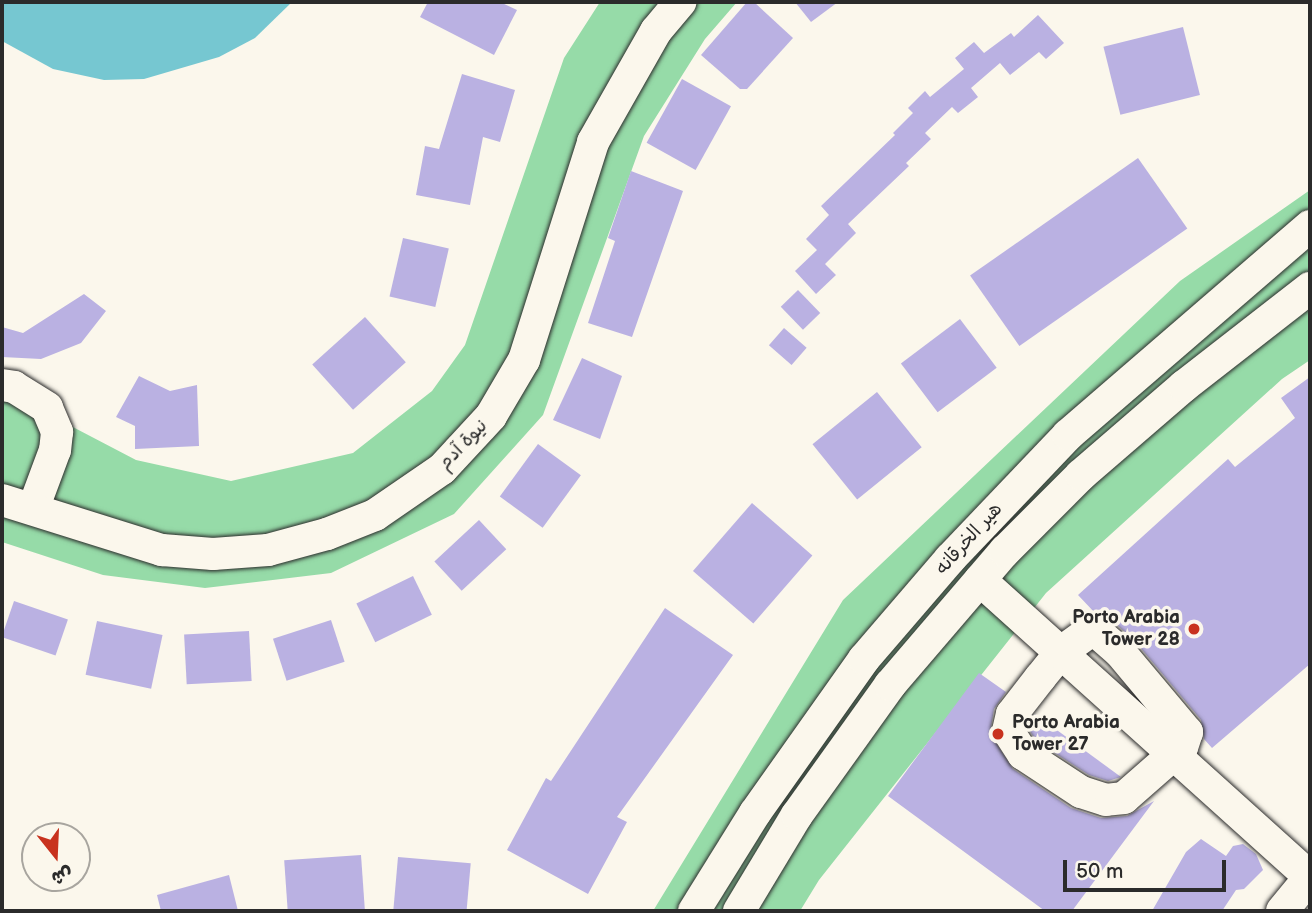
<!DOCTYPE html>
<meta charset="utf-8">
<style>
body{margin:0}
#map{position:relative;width:1312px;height:913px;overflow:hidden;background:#fbf7ec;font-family:"Balsamiq Sans","Playpen Sans Arabic",sans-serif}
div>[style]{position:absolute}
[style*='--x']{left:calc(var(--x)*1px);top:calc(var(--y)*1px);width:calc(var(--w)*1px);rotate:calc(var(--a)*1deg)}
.green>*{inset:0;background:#96dba8}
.water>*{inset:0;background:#76c7d1}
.building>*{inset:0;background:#bab1e2;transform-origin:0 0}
.roads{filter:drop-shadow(0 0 2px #2b2b2b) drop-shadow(0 0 2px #2b2b2b)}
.minor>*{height:32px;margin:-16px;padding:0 16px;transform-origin:16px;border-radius:16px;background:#fbf7ec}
.dots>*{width:19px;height:19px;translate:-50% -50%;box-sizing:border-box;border:4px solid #fbf7ec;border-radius:50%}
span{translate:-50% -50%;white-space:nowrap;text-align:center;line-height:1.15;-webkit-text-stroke:7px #fbf7ec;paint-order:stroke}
.street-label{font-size:19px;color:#2b2b2b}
.poi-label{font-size:19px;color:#2b2b2b;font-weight:700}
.right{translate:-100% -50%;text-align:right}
.left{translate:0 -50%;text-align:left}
.frame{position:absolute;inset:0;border:4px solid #2b2b2b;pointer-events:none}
.north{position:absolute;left:21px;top:822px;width:70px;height:70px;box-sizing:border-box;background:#fbf7ec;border:2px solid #a8a59f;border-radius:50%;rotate:162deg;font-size:19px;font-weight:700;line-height:28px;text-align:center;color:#2b2b2b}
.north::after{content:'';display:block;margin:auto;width:24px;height:32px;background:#c8321e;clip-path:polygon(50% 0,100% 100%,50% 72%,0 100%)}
.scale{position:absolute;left:1063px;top:860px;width:163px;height:32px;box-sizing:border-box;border:4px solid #2b2b2b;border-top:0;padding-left:9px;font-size:21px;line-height:24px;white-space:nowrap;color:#2b2b2b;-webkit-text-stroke:5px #fbf7ec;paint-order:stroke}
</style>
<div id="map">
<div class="green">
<i style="clip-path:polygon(600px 2px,737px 2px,705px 39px,644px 136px,543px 415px,454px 514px,331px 573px,205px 588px,103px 575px,2px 542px,2px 390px,136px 460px,231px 481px,353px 453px,432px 391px,465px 345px,564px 58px)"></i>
<i style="clip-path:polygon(1310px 190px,1310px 360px,1282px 379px,1046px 593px,819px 880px,800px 911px,653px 911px,843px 600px,1180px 281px)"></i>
</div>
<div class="water">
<i style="clip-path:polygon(2px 2px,292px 2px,255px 38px,219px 57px,144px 79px,104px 80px,53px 69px,2px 41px)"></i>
</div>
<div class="building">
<i style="clip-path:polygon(428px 2px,500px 2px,517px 10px,494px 55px,420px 17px)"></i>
<i style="clip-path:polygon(747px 2px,754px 2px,793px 38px,747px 89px,740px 89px,701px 55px)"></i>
<i style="clip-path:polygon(795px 2px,838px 2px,811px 22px)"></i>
<i style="clip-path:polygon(1038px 15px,1064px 43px,1046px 59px,1039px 52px,1010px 75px,1000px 63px,971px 88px,978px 97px,958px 113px,952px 107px,925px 133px,931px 139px,906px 163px,909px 166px,848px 224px,856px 233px,825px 264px,836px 275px,816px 294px,795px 271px,817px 250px,806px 239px,829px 215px,821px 206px,895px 135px,893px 133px,913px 113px,908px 108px,925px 91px,930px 97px,964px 69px,955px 58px,974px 42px,984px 53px,1011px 33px,1014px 37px)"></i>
<i style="left:1183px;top:27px;width:70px;height:82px;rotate:76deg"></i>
<i style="clip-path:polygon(462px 74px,515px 90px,500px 142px,483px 137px,470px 205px,416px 195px,425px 146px,439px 149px)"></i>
<i style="left:682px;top:79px;width:56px;height:73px;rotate:29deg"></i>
<i style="left:1138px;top:158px;width:86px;height:205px;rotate:55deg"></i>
<i style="clip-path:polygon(631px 171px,683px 191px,632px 337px,588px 323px,615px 241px,608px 238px)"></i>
<i style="left:403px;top:238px;width:47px;height:60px;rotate:13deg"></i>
<i style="left:798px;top:290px;width:32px;height:24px;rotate:46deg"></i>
<i style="clip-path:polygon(84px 294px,106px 311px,81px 343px,41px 359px,2px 357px,2px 327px,23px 333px)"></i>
<i style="left:365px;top:317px;width:61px;height:71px;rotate:48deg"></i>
<i style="left:960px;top:319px;width:61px;height:74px;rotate:53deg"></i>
<i style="left:784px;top:328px;width:30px;height:23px;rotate:41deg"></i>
<i style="clip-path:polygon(582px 358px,622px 376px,600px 439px,553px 420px)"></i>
<i style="clip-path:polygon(139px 376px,170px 391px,197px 385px,199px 446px,135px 449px,135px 426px,116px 417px)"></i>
<i style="clip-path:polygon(1310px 377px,1310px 664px,1212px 748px,1204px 739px,1201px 720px,1133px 639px,1110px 619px,1095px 613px,1078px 595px,1228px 459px,1235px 467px,1295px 418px,1281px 398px)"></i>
<i style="left:877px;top:392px;width:71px;height:83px;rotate:51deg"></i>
<i style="left:538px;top:444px;width:53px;height:65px;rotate:36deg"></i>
<i style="left:752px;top:503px;width:80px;height:90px;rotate:41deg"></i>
<i style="left:479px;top:520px;width:40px;height:61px;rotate:47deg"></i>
<i style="left:413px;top:576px;width:43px;height:63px;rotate:64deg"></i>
<i style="left:14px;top:601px;width:57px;height:38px;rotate:19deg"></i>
<i style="clip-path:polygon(665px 608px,733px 655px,617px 817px,627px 822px,588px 894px,507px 850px,546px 778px,551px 781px)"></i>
<i style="left:331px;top:620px;width:44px;height:61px;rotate:72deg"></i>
<i style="left:97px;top:621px;width:67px;height:55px;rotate:12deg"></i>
<i style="left:249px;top:631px;width:50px;height:65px;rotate:87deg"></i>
<i style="clip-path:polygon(979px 673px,1006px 692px,994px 709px,990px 734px,1013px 769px,1071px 808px,1101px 818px,1127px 816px,1154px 801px,1072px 911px,1045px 911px,888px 796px)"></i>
<i style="clip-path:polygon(1035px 714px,1121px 777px,1108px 781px,1089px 775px,1036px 741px,1028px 728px)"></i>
<i style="clip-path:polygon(1201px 839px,1226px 856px,1233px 846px,1243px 844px,1256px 854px,1263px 870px,1244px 889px,1236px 890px,1222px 911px,1152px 911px,1186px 852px)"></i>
<i style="left:361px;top:855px;width:56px;height:77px;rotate:86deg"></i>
<i style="left:398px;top:857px;width:73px;height:54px;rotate:5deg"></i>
<i style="clip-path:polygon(229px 875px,238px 911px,161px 911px,157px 895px)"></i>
</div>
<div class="roads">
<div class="minor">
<i style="--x:2;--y:385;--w:12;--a:9"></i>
<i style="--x:14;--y:387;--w:39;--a:32"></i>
<i style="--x:47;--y:408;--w:26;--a:67"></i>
<i style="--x:57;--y:432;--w:18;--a:96"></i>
<i style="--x:55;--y:450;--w:63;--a:110.4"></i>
<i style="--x:2;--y:500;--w:168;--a:17.4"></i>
<i style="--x:162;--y:550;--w:51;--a:4.5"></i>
<i style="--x:213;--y:554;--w:55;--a:-4.2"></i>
<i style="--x:268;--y:550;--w:61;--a:-15.2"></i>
<i style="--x:327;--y:534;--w:52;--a:-21.6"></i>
<i style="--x:375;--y:515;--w:81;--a:-34.5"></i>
<i style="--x:442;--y:469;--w:72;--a:-47.2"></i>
<i style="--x:491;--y:416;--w:65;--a:-59.5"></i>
<i style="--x:524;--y:360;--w:229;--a:-72.4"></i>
<i style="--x:593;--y:142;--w:128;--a:-60.4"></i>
<i style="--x:656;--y:31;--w:38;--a:-50"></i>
<i style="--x:980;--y:580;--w:444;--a:42"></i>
<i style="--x:1310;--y:877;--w:44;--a:129.5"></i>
<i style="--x:1090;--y:631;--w:8;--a:14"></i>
<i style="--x:1098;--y:633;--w:28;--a:41"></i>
<i style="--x:1119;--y:651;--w:106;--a:50"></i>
<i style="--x:1187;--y:732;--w:16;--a:108"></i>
<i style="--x:1182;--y:747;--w:77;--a:138.7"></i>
<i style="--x:1124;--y:798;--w:18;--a:174"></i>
<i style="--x:1106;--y:800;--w:26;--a:-162"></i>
<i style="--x:1081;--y:792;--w:69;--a:-146.8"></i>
<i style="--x:1023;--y:754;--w:27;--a:-123"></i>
<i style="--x:1008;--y:731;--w:17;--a:-77"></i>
<i style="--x:1012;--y:714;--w:46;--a:-52.1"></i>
<i style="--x:1040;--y:678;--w:32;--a:-51"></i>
<i style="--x:1060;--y:653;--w:37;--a:-36"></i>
<i style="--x:694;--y:911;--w:115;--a:-58.1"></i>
<i style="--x:755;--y:813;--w:189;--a:-54.7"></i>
<i style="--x:864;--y:659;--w:132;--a:-49.3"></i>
<i style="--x:950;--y:559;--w:171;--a:-46.4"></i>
<i style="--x:1068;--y:435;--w:320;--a:-40.8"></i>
<i style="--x:739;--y:911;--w:112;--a:-58.9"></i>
<i style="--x:797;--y:815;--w:160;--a:-54.4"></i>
<i style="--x:890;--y:685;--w:177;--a:-49.4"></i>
<i style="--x:1005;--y:551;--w:107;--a:-45"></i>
<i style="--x:1081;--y:475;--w:136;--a:-40.8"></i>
<i style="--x:1184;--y:386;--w:160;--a:-37.9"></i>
</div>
</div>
<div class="dots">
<i style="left:1194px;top:629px;background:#c8321e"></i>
<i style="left:998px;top:734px;background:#c8321e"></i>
</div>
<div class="street-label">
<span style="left:463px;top:445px;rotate:-46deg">نيوة آدم</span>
<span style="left:969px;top:539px;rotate:-48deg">هير الخرقانه</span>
</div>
<div class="poi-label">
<span class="right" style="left:1180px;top:629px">Porto Arabia<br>Tower 28</span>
<span class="left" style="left:1012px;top:734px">Porto Arabia<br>Tower 27</span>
</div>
<div class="frame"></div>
<div class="north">ش</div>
<div class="scale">50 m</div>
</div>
